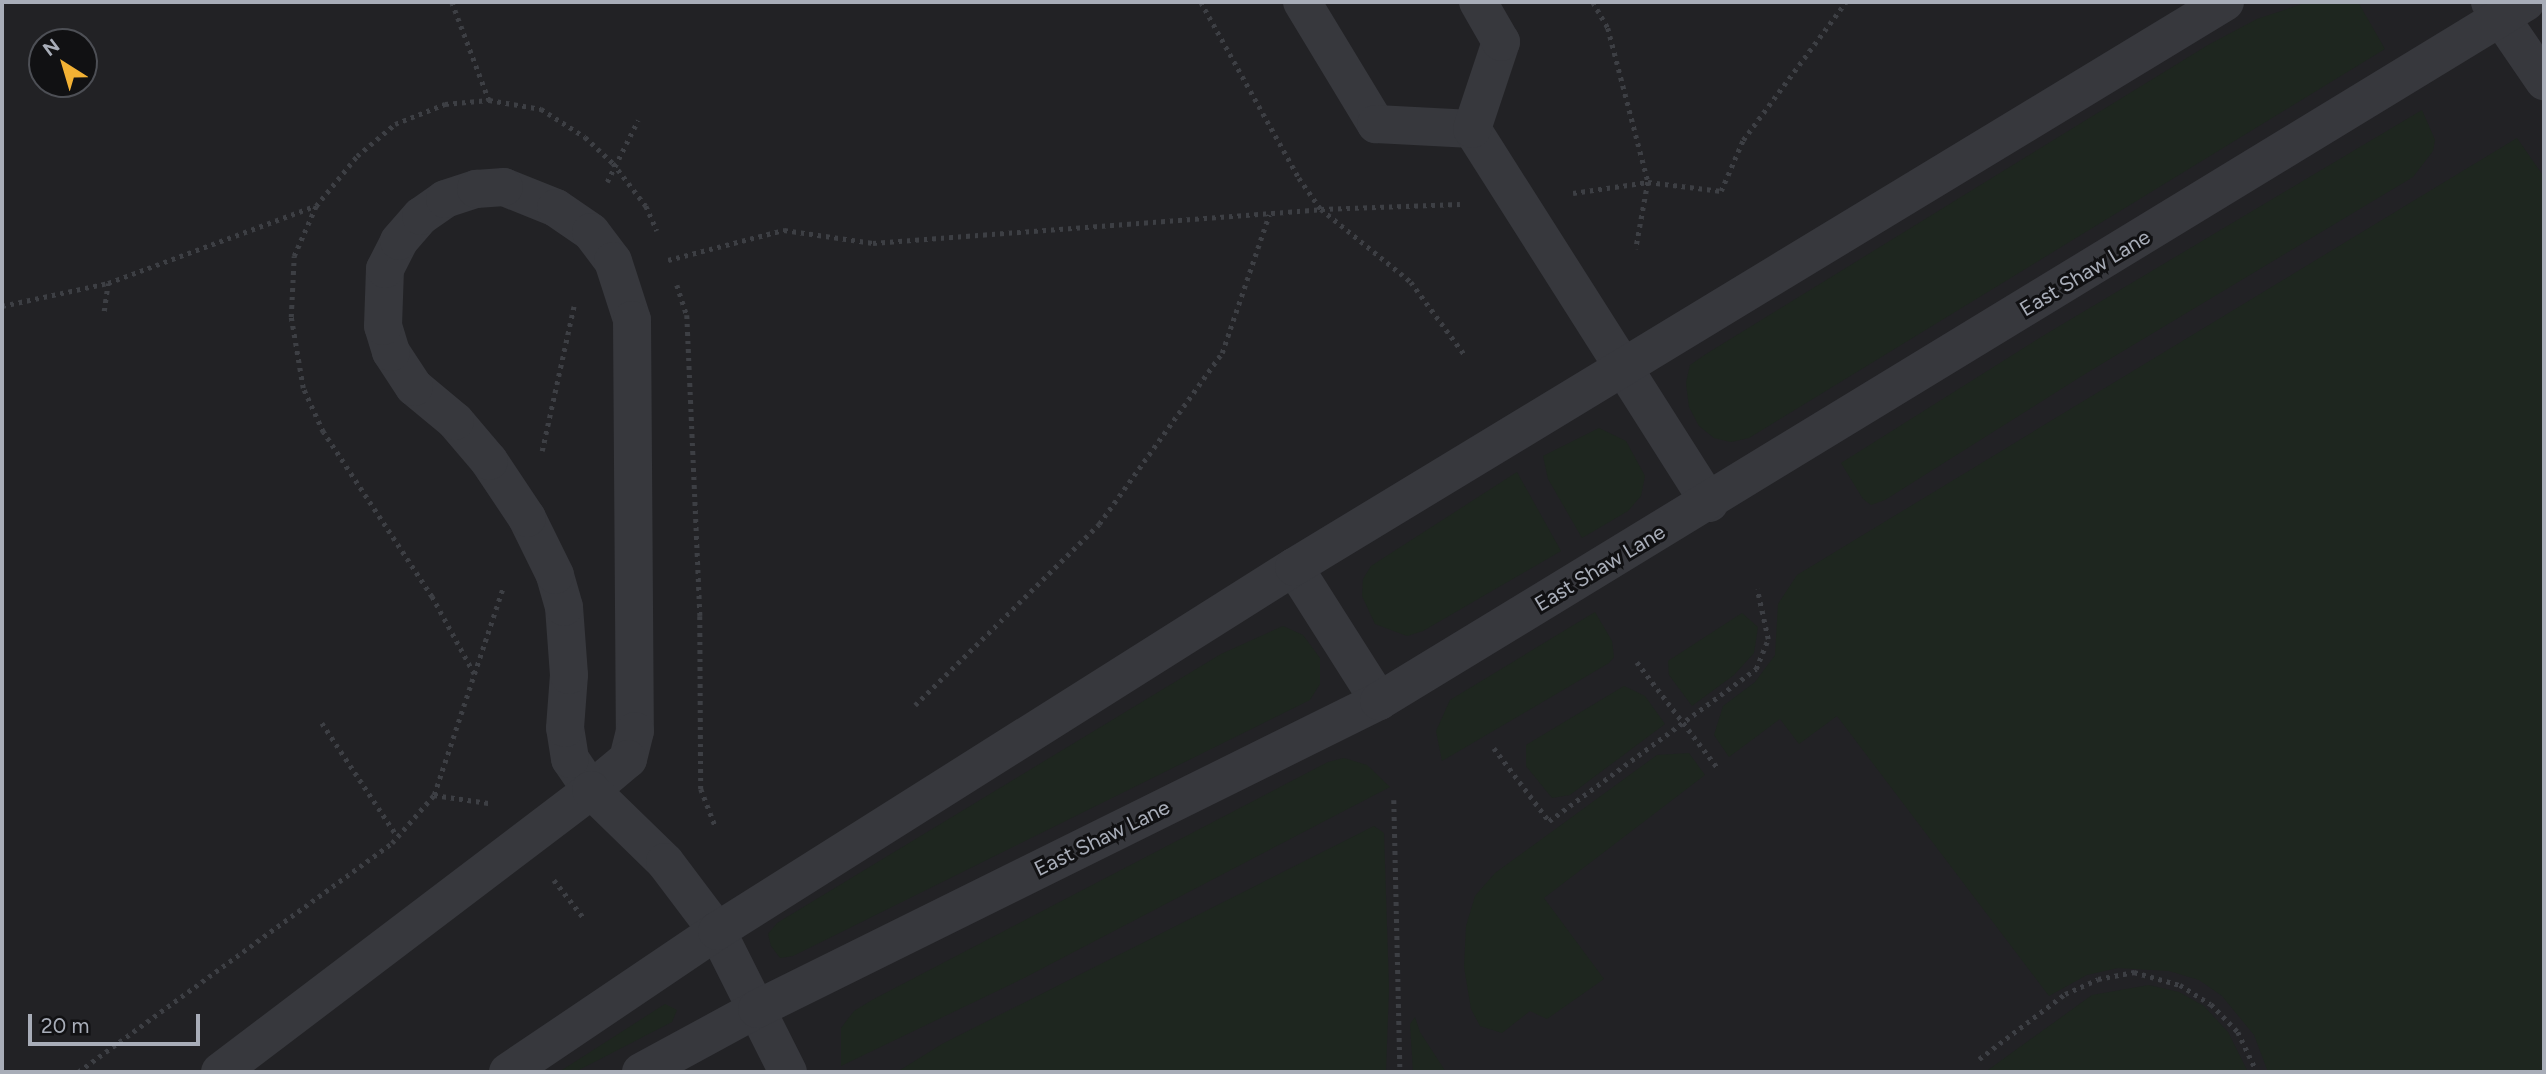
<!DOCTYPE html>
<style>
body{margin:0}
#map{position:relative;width:2546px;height:1074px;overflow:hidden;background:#161618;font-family:Figtree,sans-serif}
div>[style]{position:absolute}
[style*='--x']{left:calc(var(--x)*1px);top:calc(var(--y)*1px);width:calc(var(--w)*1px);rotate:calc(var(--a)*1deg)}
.built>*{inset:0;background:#222225}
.green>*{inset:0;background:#1e261f}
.path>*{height:4.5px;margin-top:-2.25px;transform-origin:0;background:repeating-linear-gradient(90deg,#3d3f44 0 3.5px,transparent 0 8.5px)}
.minor>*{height:38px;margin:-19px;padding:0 19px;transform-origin:19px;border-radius:19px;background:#37383d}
span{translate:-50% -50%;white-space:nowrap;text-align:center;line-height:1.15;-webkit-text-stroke:6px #111113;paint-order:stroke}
.street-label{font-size:21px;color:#a8adb8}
.frame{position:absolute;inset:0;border:4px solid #a8adb8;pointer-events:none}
.north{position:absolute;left:28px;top:28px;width:70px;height:70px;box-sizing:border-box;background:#111113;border:2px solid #4d4f55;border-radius:50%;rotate:323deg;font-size:19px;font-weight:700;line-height:28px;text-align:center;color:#a8adb8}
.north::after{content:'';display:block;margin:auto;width:24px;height:32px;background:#f2b134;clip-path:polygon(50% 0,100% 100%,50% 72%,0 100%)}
.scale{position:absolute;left:28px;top:1014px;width:172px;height:32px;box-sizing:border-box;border:4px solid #a8adb8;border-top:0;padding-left:9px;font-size:21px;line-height:24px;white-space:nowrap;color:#a8adb8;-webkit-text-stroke:5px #111113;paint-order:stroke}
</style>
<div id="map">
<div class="built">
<i style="clip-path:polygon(evenodd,2px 2px,2544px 2px,2544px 1072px,2px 1072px,2px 2px,42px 42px,84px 42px,84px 84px,42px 84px,42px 42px)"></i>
</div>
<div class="green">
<i style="clip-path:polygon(2308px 2px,2358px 2px,2385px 49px,1749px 438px,1731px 442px,1714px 438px,1699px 426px,1689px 407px,1686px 383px,1690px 365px,1706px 354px,2208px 45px,2257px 19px)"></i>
<i style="clip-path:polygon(2422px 110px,2435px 140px,2433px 151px,2413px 177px,2085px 374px,1885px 500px,1871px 505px,1863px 499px,1841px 463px,2046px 334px)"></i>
<i style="clip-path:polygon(2517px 138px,2544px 177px,2544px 1072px,2268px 1072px,2254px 1035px,2222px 996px,2199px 980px,2169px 971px,2118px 968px,2087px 975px,2049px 996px,1837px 716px,1799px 744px,1780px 719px,1729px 757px,1714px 735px,1723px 706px,1755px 682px,1775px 655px,1778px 604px,1797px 575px)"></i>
<i style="clip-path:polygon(1599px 428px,1626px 441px,1645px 476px,1641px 496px,1628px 511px,1582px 538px,1548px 479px,1543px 456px)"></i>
<i style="clip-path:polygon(1517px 472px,1561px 551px,1423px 631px,1407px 636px,1375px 624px,1362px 596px,1363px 579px,1371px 566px)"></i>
<i style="clip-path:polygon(1595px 612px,1612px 641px,1614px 657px,1609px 663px,1442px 761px,1436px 731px,1450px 700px)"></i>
<i style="clip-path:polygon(1742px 613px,1758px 627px,1754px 653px,1734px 675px,1692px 706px,1669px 675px,1668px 661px)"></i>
<i style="clip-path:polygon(1283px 626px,1303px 635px,1320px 658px,1320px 684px,1310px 700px,793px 956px,780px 958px,771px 946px,768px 934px,777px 923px,1221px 654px)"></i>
<i style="clip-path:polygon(1624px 686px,1645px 696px,1665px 724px,1570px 795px,1552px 798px,1526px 766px,1526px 745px)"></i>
<i style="clip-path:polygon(1689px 753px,1705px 775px,1544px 898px,1604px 979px,1547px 1019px,1530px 1011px,1502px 1033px,1480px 1026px,1471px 1009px,1464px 967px,1466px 926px,1475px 896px,1495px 873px,1657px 755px)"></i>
<i style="clip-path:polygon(1344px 758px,1367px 765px,1390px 787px,1024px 978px,841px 1066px,841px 1028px,854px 1011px,872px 1000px,1328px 762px)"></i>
<i style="clip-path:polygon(1374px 826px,1384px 833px,1389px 988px,1386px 1072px,897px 1072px,942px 1044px)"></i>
<i style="clip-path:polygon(2149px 985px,2179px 992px,2204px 1006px,2228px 1032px,2248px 1072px,1988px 1070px,2092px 995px)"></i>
<i style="clip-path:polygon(665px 1004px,677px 1010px,672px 1022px,575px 1072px,559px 1072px)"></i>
<i style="clip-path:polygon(1415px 1017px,1420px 1032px,1446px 1072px,1413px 1072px,1410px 1024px)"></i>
</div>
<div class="path">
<i style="--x:452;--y:2;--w:105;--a:69.3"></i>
<i style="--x:1201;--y:2;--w:201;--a:60.9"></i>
<i style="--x:1299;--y:178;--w:38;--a:55"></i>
<i style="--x:1321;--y:209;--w:116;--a:39"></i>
<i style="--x:1411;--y:282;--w:89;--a:53.6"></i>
<i style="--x:1593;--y:2;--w:30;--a:60"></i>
<i style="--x:1608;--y:28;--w:159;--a:75.4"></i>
<i style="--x:1648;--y:182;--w:68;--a:100.2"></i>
<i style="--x:607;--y:182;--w:69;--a:-63.4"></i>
<i style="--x:1573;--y:193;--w:76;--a:-8.3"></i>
<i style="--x:1648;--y:182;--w:74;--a:7"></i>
<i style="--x:1721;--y:191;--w:56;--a:-66.7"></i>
<i style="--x:1743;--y:140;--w:172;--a:-53.3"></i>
<i style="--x:668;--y:260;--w:120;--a:-14.5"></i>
<i style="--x:784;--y:230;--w:90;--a:8.3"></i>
<i style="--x:873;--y:243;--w:449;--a:-4.3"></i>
<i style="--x:1321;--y:209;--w:139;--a:-2.1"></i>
<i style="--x:677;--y:285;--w:32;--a:72"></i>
<i style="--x:687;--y:315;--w:301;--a:87.5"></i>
<i style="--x:700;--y:616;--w:173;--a:89.7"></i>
<i style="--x:701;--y:789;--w:40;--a:69"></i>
<i style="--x:2;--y:306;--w:108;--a:-12.2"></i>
<i style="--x:108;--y:283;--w:221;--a:-20.4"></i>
<i style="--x:104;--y:311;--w:28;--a:-82"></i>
<i style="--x:542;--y:451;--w:148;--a:-77.6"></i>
<i style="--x:1637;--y:662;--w:132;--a:52.7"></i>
<i style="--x:474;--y:674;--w:88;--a:-118.6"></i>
<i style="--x:432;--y:597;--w:198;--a:-123.4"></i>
<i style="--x:323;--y:432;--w:48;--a:-114.4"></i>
<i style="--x:303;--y:388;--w:72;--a:-99.6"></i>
<i style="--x:291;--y:317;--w:61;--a:-87.2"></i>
<i style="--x:294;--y:256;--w:55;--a:-66.3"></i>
<i style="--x:316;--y:206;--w:65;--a:-50.6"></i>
<i style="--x:357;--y:156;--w:50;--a:-40.1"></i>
<i style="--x:395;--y:124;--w:54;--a:-21.8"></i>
<i style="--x:445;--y:104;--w:44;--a:-5.2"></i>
<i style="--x:489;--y:100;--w:53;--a:9.8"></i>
<i style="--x:541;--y:109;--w:52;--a:32.5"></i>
<i style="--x:585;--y:137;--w:38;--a:43"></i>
<i style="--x:613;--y:163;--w:54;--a:52.5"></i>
<i style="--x:646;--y:206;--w:27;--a:66"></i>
<i style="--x:915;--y:705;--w:258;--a:-44.5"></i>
<i style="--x:1099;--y:524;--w:211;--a:-54.3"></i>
<i style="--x:1222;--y:353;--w:146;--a:-71.2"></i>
<i style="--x:322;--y:723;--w:136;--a:56.4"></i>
<i style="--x:1494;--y:748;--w:91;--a:53"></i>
<i style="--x:1549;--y:821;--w:257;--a:-36.3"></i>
<i style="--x:1756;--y:669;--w:32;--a:-68"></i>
<i style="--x:1768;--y:639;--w:51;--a:-102.4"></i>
<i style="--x:434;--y:795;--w:55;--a:8.4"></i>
<i style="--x:1394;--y:800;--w:272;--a:88.7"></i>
<i style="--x:554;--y:880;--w:47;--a:51.9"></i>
<i style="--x:1979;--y:1059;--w:108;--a:-37.1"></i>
<i style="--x:2065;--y:994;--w:36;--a:-24"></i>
<i style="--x:2098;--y:979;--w:37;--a:-11"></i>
<i style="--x:2134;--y:972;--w:48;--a:15.8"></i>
<i style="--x:2180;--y:985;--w:36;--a:32"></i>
<i style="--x:2211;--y:1004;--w:39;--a:46"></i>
<i style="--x:2238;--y:1032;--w:44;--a:64.6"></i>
<i style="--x:78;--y:1072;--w:389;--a:-36.1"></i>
<i style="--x:392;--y:843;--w:64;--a:-48.8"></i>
<i style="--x:434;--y:795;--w:219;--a:-71.6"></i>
</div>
<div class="minor">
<i style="--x:1302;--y:2;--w:143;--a:58.8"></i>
<i style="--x:1376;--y:124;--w:96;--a:3"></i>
<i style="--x:2490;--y:2;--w:96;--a:55.6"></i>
<i style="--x:1472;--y:129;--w:443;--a:57.6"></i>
<i style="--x:1472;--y:129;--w:92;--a:-71.6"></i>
<i style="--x:1501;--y:42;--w:46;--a:-119.9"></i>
<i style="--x:504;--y:187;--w:56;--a:22"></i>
<i style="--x:556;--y:208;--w:42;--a:34.4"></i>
<i style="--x:591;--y:232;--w:36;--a:53"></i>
<i style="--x:613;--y:261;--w:62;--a:72.1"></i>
<i style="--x:632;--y:320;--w:411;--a:89.6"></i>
<i style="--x:635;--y:731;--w:29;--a:104"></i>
<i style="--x:628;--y:759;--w:48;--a:140"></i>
<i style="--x:591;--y:790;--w:37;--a:-124"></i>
<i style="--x:570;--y:759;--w:31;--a:-99"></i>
<i style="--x:565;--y:728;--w:53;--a:-85.7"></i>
<i style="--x:569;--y:675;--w:68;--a:-94.2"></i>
<i style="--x:564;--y:607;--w:33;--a:-106"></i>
<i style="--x:555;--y:575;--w:64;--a:-116.2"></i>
<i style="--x:527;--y:518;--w:69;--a:-123.7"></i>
<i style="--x:489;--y:461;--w:52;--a:-130.4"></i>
<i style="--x:455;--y:421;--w:53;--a:-140.3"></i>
<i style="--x:414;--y:387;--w:42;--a:-123.3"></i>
<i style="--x:391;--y:352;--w:27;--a:-107"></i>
<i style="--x:383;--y:326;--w:57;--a:-88"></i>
<i style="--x:385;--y:269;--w:31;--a:-63"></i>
<i style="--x:399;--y:241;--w:33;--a:-49"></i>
<i style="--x:421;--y:216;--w:29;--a:-35"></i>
<i style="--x:445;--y:199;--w:33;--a:-18"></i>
<i style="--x:476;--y:189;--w:28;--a:-4"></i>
<i style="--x:1294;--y:567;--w:159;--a:57.6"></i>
<i style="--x:220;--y:1072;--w:466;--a:-37.2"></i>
<i style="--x:591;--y:790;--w:103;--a:44.2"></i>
<i style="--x:665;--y:862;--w:86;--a:53"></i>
<i style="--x:717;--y:931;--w:158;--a:63.3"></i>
<i style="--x:508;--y:1072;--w:252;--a:-34"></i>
<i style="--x:717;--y:931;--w:682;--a:-32.25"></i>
<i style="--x:1294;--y:567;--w:1089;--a:-31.25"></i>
<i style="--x:641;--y:1072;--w:132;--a:-28.5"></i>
<i style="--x:757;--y:1009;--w:694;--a:-26.34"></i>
<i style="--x:1379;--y:701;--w:1343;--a:-31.36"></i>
</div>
<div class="street-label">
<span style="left:2085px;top:273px;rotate:-31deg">East Shaw Lane</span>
<span style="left:1600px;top:568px;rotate:-31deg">East Shaw Lane</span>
<span style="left:1102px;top:838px;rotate:-26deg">East Shaw Lane</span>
</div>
<div class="frame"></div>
<div class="north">N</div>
<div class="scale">20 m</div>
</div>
